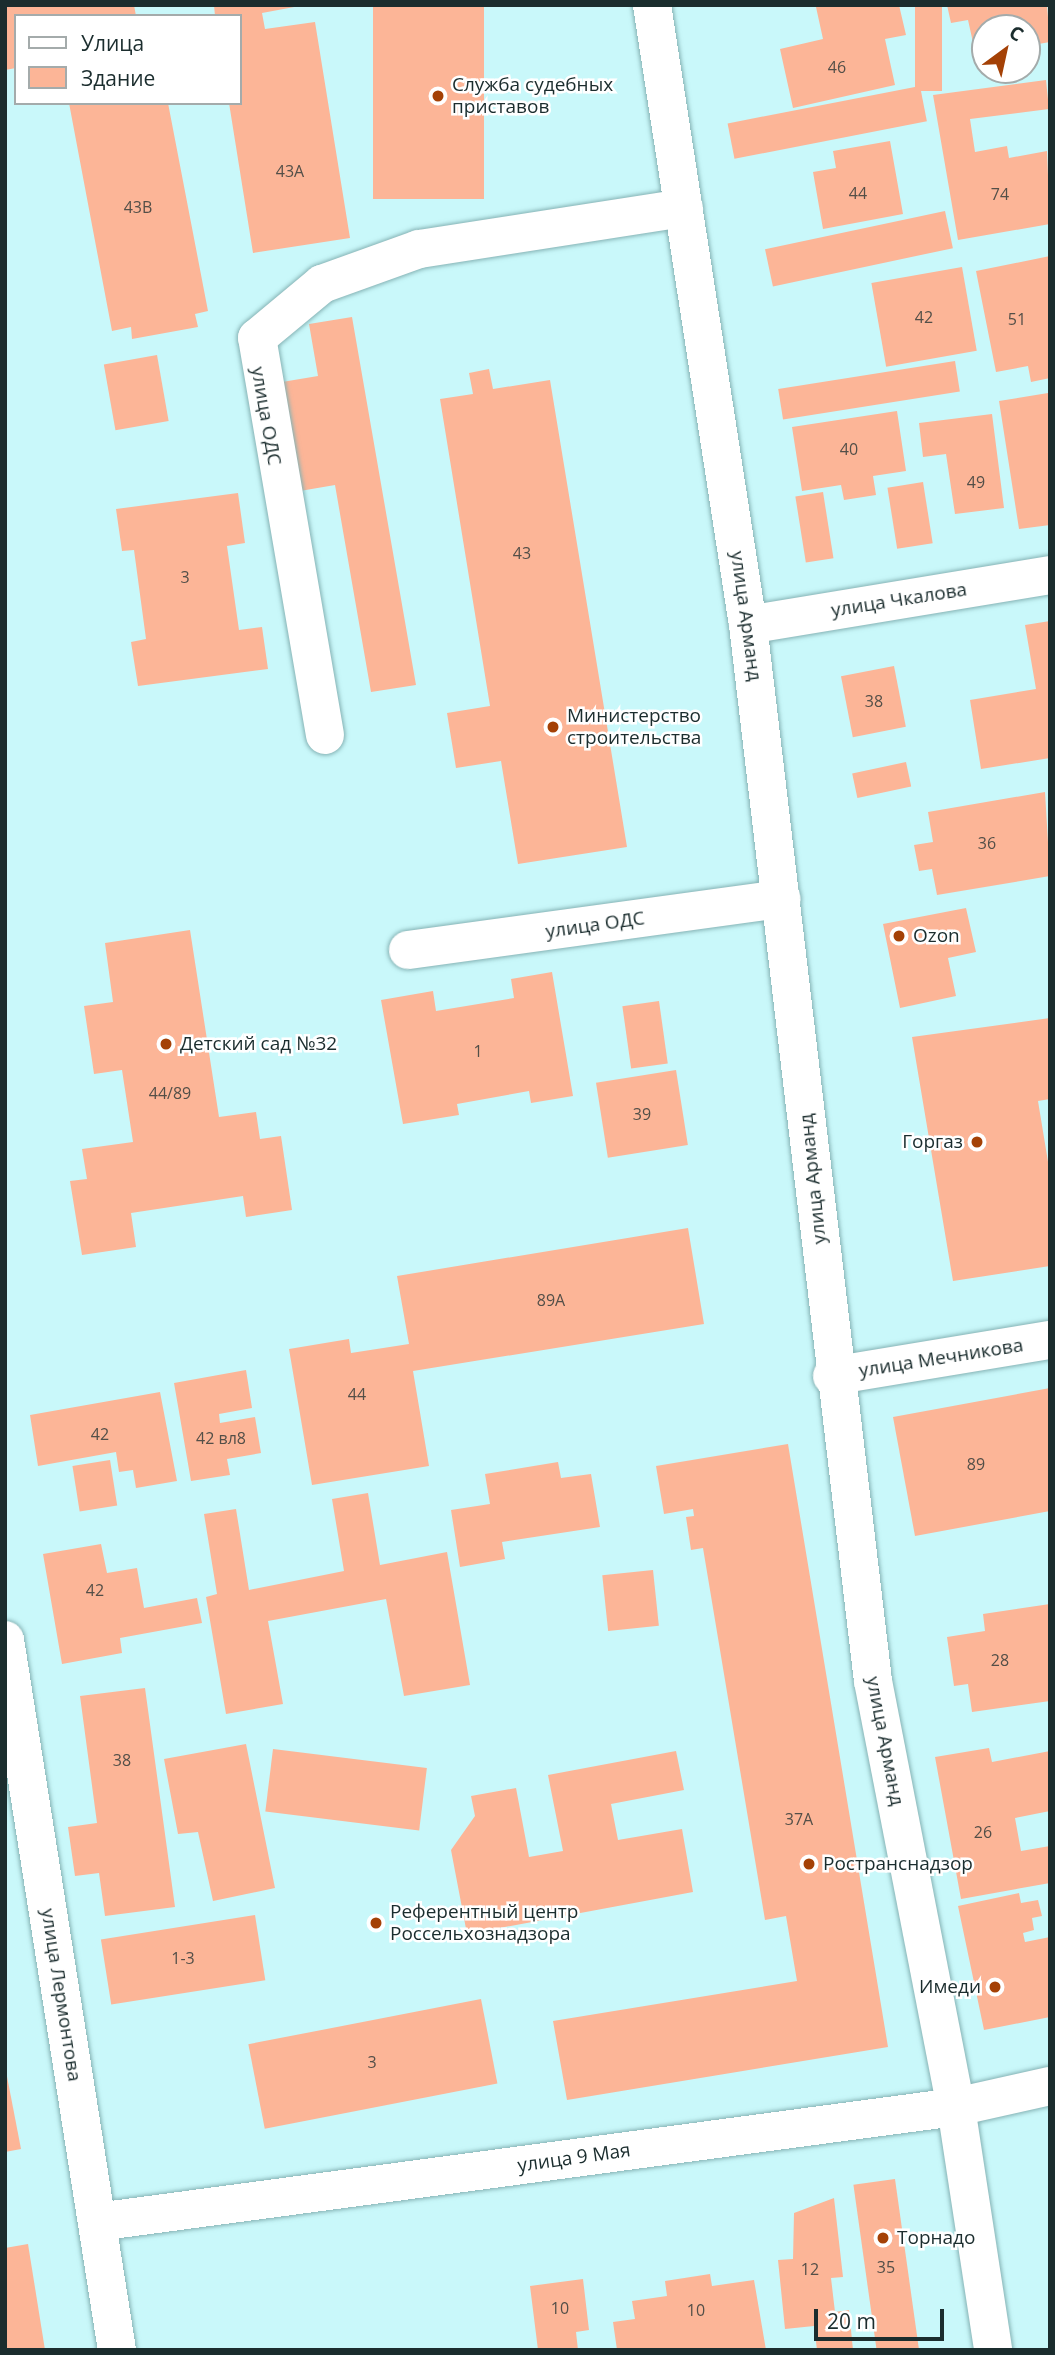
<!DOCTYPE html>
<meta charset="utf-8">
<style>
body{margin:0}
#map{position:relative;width:1055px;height:2355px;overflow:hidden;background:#c9f8fa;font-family:"Open Sans",sans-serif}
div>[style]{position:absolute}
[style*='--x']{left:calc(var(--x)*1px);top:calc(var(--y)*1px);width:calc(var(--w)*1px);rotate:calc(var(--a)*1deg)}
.building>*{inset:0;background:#fcb597;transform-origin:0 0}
.roads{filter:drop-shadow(0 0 2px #86b3b5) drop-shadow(0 0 2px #86b3b5)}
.minor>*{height:38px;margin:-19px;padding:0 19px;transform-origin:19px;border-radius:19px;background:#fff}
.dots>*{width:19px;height:19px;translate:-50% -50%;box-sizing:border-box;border:4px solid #fff;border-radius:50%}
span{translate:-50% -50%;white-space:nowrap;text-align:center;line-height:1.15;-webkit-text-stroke:5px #fff;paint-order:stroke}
.number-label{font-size:16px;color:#534f48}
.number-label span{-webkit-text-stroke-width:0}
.poi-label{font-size:19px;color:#1b2d2e}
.left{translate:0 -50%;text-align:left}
.right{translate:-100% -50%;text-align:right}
.street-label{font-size:19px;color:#1b2d2e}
.frame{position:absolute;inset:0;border:7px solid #1b2d2e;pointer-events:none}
.legend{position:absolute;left:14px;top:14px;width:228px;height:91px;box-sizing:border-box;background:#fff;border:2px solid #a4abab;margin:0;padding:9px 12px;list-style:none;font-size:21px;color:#1b2d2e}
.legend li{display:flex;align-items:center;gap:14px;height:35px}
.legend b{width:35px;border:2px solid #a4abab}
.north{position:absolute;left:971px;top:14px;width:70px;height:70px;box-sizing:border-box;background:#fff;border:2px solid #a4abab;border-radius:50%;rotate:33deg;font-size:19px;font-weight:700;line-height:28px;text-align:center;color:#1b2d2e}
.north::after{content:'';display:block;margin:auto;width:24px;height:32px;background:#a44106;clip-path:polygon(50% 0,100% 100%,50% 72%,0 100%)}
.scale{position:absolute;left:814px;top:2309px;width:130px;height:32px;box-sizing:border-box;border:4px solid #1b2d2e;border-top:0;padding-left:9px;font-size:21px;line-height:24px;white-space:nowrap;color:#1b2d2e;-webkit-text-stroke:5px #fff;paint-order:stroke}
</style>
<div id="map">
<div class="building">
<i style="clip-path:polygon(5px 5px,134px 5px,136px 16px,16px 16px,16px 68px,5px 70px)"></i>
<i style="clip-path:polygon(214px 5px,305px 5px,262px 13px,265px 29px,315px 22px,350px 238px,253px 253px,229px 103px,240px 103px,240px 16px,215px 16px)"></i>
<i style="left:373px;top:5px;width:111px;height:194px"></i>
<i style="clip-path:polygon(899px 5px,906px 35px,885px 39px,895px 85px,793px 108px,780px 49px,823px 39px,816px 7px)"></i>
<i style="left:915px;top:5px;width:27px;height:86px"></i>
<i style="clip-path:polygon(947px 5px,1047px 5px,1050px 42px,1027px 46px,1027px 28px,985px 28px,985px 54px,976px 56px,968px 20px,951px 23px)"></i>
<i style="clip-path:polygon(1046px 80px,1049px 109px,970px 119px,975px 152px,1007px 146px,1009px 158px,1047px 151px,1050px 224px,958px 240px,933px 95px)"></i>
<i style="left:920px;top:86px;width:36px;height:196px;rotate:79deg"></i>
<i style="clip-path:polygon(69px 103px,168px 103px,208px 311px,195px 314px,198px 327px,132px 339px,131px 327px,112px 331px)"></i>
<i style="clip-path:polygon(890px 141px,903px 214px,823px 229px,813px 172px,836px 168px,833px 151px)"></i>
<i style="left:945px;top:211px;width:38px;height:184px;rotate:78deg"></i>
<i style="clip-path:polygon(1050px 256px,1050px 378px,1031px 382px,1028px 366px,996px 372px,976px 271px)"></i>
<i style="left:962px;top:267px;width:85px;height:92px;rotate:80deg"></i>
<i style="clip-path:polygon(352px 317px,416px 685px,371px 692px,335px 485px,300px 491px,282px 382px,318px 376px,309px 324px)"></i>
<i style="left:157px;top:355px;width:67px;height:54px;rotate:80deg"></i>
<i style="left:955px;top:361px;width:31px;height:179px;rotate:81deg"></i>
<i style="clip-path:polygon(489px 369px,493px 389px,550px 380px,627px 847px,518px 864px,501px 761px,456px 768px,447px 713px,490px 706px,440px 399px,473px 394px,469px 373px)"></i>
<i style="clip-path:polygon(1048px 393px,1050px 525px,1019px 529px,999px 401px)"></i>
<i style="clip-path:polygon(897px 411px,906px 471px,873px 476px,876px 495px,844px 500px,841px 485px,802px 491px,792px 427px)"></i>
<i style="clip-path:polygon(992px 414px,1004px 508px,955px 514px,946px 454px,923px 457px,919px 423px)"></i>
<i style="left:923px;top:482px;width:62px;height:36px;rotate:81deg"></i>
<i style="left:823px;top:492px;width:67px;height:28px;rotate:81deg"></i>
<i style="clip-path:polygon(238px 493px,245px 543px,227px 546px,239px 630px,262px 627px,268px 669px,138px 686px,131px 642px,146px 639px,134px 550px,122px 551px,116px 509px)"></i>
<i style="clip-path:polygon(1050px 621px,1050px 758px,981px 769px,970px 700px,1036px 689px,1025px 625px)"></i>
<i style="left:894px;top:666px;width:62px;height:54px;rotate:79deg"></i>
<i style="left:906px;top:762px;width:25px;height:55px;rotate:78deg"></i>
<i style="clip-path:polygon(1045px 792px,1050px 876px,937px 895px,932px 869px,919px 871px,914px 845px,933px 842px,928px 812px)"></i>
<i style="clip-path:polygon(966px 908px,976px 952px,948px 958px,956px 996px,900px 1008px,883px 924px)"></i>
<i style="clip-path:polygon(190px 930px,219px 1117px,256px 1112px,260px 1139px,281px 1136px,292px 1210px,246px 1217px,243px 1196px,131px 1213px,136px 1247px,82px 1255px,70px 1181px,87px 1179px,82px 1149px,133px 1142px,122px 1070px,94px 1074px,84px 1006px,113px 1002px,105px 943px)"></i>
<i style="clip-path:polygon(552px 972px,573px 1096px,531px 1103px,529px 1091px,457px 1104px,459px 1115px,403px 1124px,381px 1000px,433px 991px,436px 1011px,514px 998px,511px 979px)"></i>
<i style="left:659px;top:1001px;width:63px;height:37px;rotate:82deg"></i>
<i style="clip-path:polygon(1050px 1018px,1050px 1099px,1038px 1101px,1050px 1174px,1050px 1266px,953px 1281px,912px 1037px)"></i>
<i style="left:676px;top:1070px;width:76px;height:81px;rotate:81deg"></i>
<i style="clip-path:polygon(688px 1228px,704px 1324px,413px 1371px,429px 1466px,312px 1485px,289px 1349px,349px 1339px,351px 1353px,409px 1344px,397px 1276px)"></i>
<i style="clip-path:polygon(246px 1370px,252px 1408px,219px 1414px,220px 1423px,255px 1417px,261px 1453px,227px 1459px,230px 1475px,191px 1481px,174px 1383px)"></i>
<i style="clip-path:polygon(1050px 1388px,1050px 1511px,915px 1536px,893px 1417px)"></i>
<i style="clip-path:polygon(160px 1392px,177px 1481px,136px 1488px,133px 1470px,119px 1472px,116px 1452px,38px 1466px,30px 1415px)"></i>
<i style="clip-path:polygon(788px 1444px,888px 2047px,567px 2100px,553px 2021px,797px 1981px,786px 1916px,765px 1920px,703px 1548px,691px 1550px,686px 1517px,694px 1516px,693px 1509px,664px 1514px,656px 1466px)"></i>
<i style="left:110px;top:1460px;width:46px;height:38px;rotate:81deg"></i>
<i style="clip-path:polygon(558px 1462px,561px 1478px,591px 1474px,600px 1527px,502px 1542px,505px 1559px,460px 1567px,451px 1510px,490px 1504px,485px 1474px)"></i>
<i style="clip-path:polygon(368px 1493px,380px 1565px,447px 1552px,470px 1685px,404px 1696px,386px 1599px,268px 1621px,283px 1704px,226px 1714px,206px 1597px,217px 1594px,204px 1514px,236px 1509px,249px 1590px,344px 1571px,332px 1499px)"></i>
<i style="clip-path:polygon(101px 1544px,107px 1573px,137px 1568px,144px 1608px,197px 1598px,202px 1623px,120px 1638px,122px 1653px,62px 1664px,43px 1554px)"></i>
<i style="left:653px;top:1570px;width:56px;height:51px;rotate:84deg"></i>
<i style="clip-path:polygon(1050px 1604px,1050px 1701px,972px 1712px,968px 1684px,954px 1686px,947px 1637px,985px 1631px,983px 1614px)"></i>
<i style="clip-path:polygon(145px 1688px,175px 1907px,105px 1916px,99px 1873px,75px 1876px,68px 1827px,97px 1823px,80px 1696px)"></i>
<i style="clip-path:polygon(246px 1744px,275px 1888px,213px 1901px,198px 1832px,178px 1834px,164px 1759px)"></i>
<i style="clip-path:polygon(989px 1748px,992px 1762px,1050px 1751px,1050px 1811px,1015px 1818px,1021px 1851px,1050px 1846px,1050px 1883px,961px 1899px,935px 1757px)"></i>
<i style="left:273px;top:1749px;width:155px;height:63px;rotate:7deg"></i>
<i style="clip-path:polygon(676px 1751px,684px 1790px,611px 1804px,618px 1840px,682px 1829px,693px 1892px,467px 1934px,451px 1850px,475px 1816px,471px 1796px,516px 1788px,529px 1857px,563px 1851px,548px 1775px)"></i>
<i style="clip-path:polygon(1019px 1893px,1021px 1903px,1038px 1900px,1042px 1916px,1032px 1918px,1034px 1930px,1023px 1933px,1025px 1942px,1050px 1937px,1050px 2017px,984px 2030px,958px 1906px)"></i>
<i style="left:255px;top:1915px;width:66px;height:156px;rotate:81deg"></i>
<i style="left:481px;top:1999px;width:86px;height:237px;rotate:79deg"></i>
<i style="clip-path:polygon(5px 2066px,21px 2149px,5px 2152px)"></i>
<i style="left:895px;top:2179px;width:173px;height:42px;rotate:82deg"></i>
<i style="clip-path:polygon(834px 2198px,843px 2277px,831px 2278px,835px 2312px,849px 2310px,853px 2350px,817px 2350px,814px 2326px,785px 2329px,778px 2260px,793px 2259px,794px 2213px)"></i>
<i style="clip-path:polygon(28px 2244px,45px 2350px,5px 2350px,5px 2248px)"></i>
<i style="clip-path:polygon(710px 2274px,712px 2286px,754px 2280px,766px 2350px,617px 2350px,613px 2322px,635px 2319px,632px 2301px,667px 2296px,665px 2281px)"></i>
<i style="clip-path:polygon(583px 2279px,589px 2330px,576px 2332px,578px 2350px,538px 2350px,530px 2286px)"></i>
</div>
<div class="roads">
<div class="minor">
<i style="--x:652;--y:5;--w:627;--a:81.2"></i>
<i style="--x:748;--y:625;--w:1063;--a:83.25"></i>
<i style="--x:873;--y:1681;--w:434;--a:79"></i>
<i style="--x:956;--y:2107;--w:246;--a:81.3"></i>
<i style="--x:748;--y:625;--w:306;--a:-9.4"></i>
<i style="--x:325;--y:735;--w:403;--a:-99.7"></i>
<i style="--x:257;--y:338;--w:85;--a:-39.7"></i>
<i style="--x:322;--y:284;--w:103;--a:-19.8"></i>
<i style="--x:419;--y:249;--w:268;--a:-8.8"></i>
<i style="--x:408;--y:950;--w:377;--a:-7.8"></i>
<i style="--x:832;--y:1376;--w:221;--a:-9.4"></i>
<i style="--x:5;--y:1640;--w:719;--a:81.04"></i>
<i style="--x:97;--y:2222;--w:867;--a:-7.63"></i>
<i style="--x:956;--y:2107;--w:96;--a:-12.6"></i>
</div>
</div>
<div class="dots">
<i style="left:438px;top:96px;background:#a44106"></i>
<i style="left:553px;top:727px;background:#a44106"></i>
<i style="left:899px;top:936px;background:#a44106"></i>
<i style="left:166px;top:1044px;background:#a44106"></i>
<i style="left:977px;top:1142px;background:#a44106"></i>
<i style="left:809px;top:1864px;background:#a44106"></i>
<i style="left:376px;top:1923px;background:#a44106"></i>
<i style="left:995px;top:1987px;background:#a44106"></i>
<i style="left:883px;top:2238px;background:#a44106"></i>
</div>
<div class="number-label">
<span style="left:837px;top:67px">46</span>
<span style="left:290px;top:171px">43А</span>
<span style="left:858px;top:193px">44</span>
<span style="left:1000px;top:194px">74</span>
<span style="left:138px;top:207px">43В</span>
<span style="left:924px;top:317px">42</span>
<span style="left:1017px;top:319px">51</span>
<span style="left:849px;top:449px">40</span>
<span style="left:976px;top:482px">49</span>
<span style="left:522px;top:553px">43</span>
<span style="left:185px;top:577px">3</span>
<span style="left:874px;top:701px">38</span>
<span style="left:987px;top:843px">36</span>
<span style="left:478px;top:1051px">1</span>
<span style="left:170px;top:1093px">44/89</span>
<span style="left:642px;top:1114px">39</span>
<span style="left:551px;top:1300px">89А</span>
<span style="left:357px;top:1394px">44</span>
<span style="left:100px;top:1434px">42</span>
<span style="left:221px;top:1438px">42 вл8</span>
<span style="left:976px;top:1464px">89</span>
<span style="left:95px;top:1590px">42</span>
<span style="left:1000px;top:1660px">28</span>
<span style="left:122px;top:1760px">38</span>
<span style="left:799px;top:1819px">37А</span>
<span style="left:983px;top:1832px">26</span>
<span style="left:183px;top:1958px">1-3</span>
<span style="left:372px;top:2062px">3</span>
<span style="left:886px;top:2267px">35</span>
<span style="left:810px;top:2269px">12</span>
<span style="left:560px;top:2308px">10</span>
<span style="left:696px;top:2310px">10</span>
</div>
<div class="poi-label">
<span class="left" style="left:452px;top:96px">Служба судебных<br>приставов</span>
<span class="left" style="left:567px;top:727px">Министерство<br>строительства</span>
<span class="left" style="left:913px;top:936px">Ozon</span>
<span class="left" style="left:180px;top:1044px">Детский сад №32</span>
<span class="right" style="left:963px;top:1142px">Горгаз</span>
<span class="left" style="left:823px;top:1864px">Ространснадзор</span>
<span class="left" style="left:390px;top:1923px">Референтный центр<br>Россельхознадзора</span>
<span class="right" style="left:981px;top:1987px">Имеди</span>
<span class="left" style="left:897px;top:2238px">Торнадо</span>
</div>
<div class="street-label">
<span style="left:266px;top:416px;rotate:80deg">улица ОДС</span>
<span style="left:899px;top:600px;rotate:-9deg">улица Чкалова</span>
<span style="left:746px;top:616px;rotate:82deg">улица Арманд</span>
<span style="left:595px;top:925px;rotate:-8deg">улица ОДС</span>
<span style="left:813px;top:1179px;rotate:-96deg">улица Арманд</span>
<span style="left:941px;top:1358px;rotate:-9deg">улица Мечникова</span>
<span style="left:885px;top:1741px;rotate:79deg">улица Арманд</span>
<span style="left:61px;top:1995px;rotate:81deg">улица Лермонтова</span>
<span style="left:574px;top:2158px;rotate:-8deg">улица 9 Мая</span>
</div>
<div class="frame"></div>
<ul class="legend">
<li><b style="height:9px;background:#fff"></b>Улица</li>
<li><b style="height:19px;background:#fcb597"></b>Здание</li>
</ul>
<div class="north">С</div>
<div class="scale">20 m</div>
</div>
